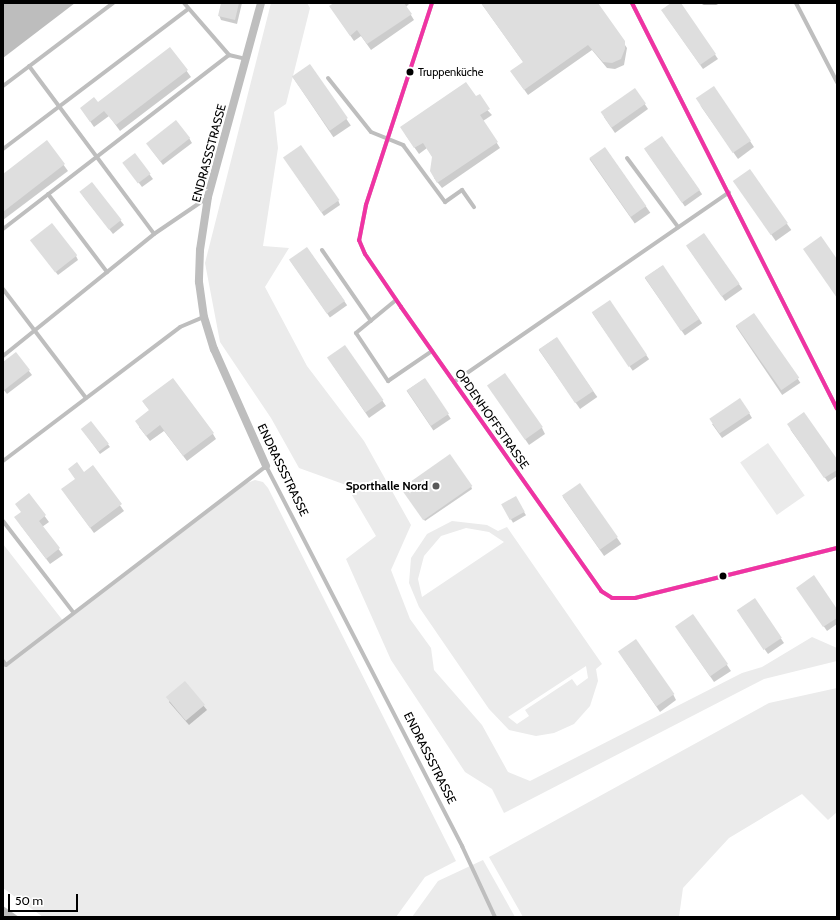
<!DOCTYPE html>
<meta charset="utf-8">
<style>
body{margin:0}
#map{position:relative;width:840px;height:920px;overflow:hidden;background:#fff;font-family:Cabin,sans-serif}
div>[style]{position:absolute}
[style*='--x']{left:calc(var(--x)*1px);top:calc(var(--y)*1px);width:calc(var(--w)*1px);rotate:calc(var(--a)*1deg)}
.green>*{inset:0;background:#ebebeb;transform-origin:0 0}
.water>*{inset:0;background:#bdbdbd}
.shadow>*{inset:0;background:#0003;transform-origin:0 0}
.building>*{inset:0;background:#dedede;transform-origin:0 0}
.service>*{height:4px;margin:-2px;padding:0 2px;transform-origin:2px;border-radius:2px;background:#bebebe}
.minor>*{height:8px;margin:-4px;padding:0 4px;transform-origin:4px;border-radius:4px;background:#bebebe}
.bus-1>*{height:4px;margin:-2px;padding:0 2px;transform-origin:2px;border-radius:2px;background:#f033a3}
.dots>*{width:11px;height:11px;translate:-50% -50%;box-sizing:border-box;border:2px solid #fff;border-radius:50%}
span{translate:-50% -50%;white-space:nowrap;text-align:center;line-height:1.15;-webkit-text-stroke:4px #fff;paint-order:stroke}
.bus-label{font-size:11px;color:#000}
.left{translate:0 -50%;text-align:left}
.street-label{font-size:12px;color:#000}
.poi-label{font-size:12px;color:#000;font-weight:700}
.right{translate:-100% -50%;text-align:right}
.frame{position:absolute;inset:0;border:4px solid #000;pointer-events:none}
.scale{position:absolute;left:8px;top:894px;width:70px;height:18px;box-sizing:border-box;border:2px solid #000;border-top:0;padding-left:5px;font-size:12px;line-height:14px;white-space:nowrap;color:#000;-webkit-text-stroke:3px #fff;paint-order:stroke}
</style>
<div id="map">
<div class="green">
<i style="clip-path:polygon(271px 3px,307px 3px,310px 8px,286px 104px,274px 112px,278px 148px,263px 246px,289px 248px,265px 287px,307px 366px,364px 441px,411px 525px,391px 570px,410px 619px,431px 648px,434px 670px,482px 725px,508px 772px,530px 781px,742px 673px,762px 667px,812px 637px,837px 648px,837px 661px,764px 679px,504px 813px,492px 789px,465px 772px,391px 660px,346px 559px,376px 536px,346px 485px,299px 468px,271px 418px,220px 342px,205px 263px)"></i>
<i style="left:768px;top:443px;width:64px;height:34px;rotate:55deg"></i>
<i style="clip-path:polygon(255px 480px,263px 482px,268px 488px,456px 861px,425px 877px,396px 917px,43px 917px,3px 888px,3px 544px,64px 622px,247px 483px)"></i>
<i style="clip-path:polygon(evenodd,452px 521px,487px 525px,498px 531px,507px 527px,602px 664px,596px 669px,598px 681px,590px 706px,574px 724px,554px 733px,536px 736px,509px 730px,489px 709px,419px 607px,409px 583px,411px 558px,427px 534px,452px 521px,466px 528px,489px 532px,504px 542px,422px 597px,418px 579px,424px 556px,441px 536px,466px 528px,452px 521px,586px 666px,588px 678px,577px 686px,572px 679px,525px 710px,529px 716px,517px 724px,508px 717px,586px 666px)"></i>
<i style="clip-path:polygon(837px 688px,837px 812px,828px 820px,802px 794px,729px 838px,683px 888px,679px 917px,523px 917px,489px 857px,769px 703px)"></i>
<i style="clip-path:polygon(483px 860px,515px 917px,412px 917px,438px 881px)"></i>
</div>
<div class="water">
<i style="clip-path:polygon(3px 3px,75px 3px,3px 58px)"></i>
<i style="clip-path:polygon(3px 906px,19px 917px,3px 917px)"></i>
</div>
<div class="shadow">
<i style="clip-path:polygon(222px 3px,242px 3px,237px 24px,221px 20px,219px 15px)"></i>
<i style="clip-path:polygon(335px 3px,410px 3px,406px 7px,414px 20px,371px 50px,361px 36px,354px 41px,334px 12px)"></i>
<i style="clip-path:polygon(481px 3px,597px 3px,627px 48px,624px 65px,615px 69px,607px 68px,592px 50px,528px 95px,515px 77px,524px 63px)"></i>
<i style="clip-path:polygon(673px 3px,680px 3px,718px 59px,703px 69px,665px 15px)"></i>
<i style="clip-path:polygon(170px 48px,191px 77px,120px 131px,109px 116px,94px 127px,85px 114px)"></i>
<i style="left:310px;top:65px;width:73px;height:21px;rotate:56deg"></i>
<i style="clip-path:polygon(635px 89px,648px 109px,615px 133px,604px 117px)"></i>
<i style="clip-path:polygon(476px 98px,492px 115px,483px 121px,500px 148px,442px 188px,434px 178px,433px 158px,427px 148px,419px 154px,405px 134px)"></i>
<i style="clip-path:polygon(700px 105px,750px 141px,754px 147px,738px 159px)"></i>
<i style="left:662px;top:137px;width:70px;height:21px;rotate:55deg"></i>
<i style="clip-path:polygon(189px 138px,192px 143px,163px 165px,150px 148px)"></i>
<i style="clip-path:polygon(47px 142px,68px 171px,3px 220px,3px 175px)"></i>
<i style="left:605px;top:148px;width:79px;height:19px;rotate:55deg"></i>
<i style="clip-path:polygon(135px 155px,153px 179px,142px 187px,127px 167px)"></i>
<i style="clip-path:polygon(287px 162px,338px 200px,340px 205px,324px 216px)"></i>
<i style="left:750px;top:171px;width:72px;height:19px;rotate:55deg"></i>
<i style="clip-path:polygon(92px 183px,124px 225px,113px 234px,83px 196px)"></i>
<i style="left:704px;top:234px;width:67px;height:21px;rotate:55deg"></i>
<i style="clip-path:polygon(34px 244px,76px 256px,78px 260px,58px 275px)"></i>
<i style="left:307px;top:248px;width:70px;height:21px;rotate:55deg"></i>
<i style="left:662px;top:266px;width:70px;height:21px;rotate:55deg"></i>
<i style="left:609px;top:302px;width:70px;height:20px;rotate:55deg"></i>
<i style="left:754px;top:314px;width:83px;height:22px;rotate:56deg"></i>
<i style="left:556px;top:338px;width:72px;height:21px;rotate:55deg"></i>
<i style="clip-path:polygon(16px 354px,32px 375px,7px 394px,3px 389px,3px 364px)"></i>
<i style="clip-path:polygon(332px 364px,382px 400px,386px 406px,369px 418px)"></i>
<i style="left:424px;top:379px;width:48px;height:21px;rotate:56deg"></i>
<i style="clip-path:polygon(492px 391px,542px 428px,545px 434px,529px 445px)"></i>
<i style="clip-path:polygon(143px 402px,213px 434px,216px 439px,187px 461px,164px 431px,150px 441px,139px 427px,150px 411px)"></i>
<i style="clip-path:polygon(749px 413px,752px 418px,722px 438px,712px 424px)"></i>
<i style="clip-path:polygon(91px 423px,110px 447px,100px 454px,84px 432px)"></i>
<i style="clip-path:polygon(790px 429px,837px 460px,837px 476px,828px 482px)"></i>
<i style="clip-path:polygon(93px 467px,124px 511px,94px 533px,66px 495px,84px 473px)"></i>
<i style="left:580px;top:485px;width:72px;height:21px;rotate:55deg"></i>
<i style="clip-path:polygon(471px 486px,472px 489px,425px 521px,403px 490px)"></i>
<i style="clip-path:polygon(29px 495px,49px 522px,42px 527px,63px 555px,50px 564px,19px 523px)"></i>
<i style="left:516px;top:498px;width:20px;height:15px;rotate:60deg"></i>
<i style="clip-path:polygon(800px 592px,837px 610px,837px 624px,827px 631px)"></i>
<i style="clip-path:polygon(755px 600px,784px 643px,768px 654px,741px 616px)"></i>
<i style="clip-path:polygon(693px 615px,731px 671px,714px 682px,680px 633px)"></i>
<i style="clip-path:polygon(623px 658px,673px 694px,676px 700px,660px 712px)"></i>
<i style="clip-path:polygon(185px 683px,207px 710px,189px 725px,169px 702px)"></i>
</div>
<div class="building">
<i style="clip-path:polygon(221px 3px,239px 3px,235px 20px,218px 16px)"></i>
<i style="clip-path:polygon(334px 3px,404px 3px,412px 14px,367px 44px,357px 30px,350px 36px,329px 6px)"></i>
<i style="clip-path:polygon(481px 3px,598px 3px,625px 41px,625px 49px,621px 59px,612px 63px,603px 62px,588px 45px,524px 90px,510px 71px,523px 62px)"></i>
<i style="clip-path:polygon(671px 3px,681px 3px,716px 54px,700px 65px,661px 10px)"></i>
<i style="clip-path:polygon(170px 47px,188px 70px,116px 125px,104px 111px,90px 122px,80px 108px,94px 97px,98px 102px)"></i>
<i style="left:310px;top:64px;width:66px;height:22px;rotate:55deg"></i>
<i style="clip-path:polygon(466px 82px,476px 96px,480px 94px,490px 109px,480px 115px,498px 142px,437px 183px,430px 171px,432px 157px,423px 143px,414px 148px,400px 127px)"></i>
<i style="left:714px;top:86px;width:66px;height:22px;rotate:56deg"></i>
<i style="left:635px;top:88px;width:19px;height:42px;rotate:55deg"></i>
<i style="left:176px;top:120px;width:23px;height:38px;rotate:52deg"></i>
<i style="left:662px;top:136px;width:66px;height:22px;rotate:55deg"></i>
<i style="clip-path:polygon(47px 140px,65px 164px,3px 212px,3px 174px)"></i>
<i style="left:301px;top:145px;width:67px;height:22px;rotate:55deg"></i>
<i style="left:605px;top:147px;width:72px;height:19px;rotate:55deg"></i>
<i style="left:135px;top:153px;width:26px;height:16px;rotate:53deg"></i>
<i style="left:750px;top:169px;width:66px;height:21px;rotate:55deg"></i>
<i style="left:92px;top:182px;width:48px;height:16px;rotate:52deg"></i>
<i style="left:52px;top:223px;width:41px;height:28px;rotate:52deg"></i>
<i style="left:704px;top:233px;width:62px;height:22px;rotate:55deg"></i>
<i style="clip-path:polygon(821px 236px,837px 259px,837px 298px,803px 249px)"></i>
<i style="left:307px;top:247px;width:66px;height:22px;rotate:55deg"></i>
<i style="left:663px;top:265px;width:65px;height:22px;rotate:56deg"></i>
<i style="left:610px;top:300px;width:66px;height:22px;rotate:56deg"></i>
<i style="left:754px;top:313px;width:79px;height:22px;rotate:55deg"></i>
<i style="left:557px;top:337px;width:65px;height:22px;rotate:56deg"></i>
<i style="left:345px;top:345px;width:67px;height:22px;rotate:55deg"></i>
<i style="clip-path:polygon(16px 352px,30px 370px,3px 391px,3px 362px)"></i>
<i style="left:505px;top:373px;width:66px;height:22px;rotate:55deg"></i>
<i style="clip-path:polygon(173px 378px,214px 433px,183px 456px,160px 425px,146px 436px,135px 421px,149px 410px,142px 401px)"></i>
<i style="left:425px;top:378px;width:43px;height:22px;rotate:56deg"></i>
<i style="left:740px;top:398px;width:18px;height:37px;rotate:56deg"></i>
<i style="clip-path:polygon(804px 412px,837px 459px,837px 470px,824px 478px,787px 424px)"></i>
<i style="left:91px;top:421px;width:29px;height:13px;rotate:52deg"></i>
<i style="left:450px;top:454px;width:39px;height:60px;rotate:55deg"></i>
<i style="clip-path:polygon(77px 462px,84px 472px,93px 465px,122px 504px,90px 528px,61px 489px,75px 479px,68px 469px)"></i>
<i style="left:580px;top:483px;width:66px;height:22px;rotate:55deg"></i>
<i style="clip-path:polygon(29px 493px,46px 515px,39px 521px,60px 548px,46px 559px,14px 517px,21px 512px,15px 504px)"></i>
<i style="left:516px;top:496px;width:18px;height:17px;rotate:61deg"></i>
<i style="clip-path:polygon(814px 575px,837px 609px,837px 618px,823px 627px,796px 588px)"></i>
<i style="left:755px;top:598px;width:48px;height:22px;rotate:56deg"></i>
<i style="left:693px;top:614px;width:61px;height:22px;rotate:55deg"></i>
<i style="left:636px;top:639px;width:67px;height:22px;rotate:55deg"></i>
<i style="left:185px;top:681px;width:31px;height:25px;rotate:50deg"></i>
</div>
<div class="service">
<i style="--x:184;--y:3;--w:69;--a:49.1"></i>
<i style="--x:229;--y:55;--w:17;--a:13"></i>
<i style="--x:432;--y:3;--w:213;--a:108.1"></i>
<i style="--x:366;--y:205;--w:36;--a:101"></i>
<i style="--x:359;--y:240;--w:15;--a:67"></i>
<i style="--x:365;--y:254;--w:64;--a:55.8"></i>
<i style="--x:401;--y:307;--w:347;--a:54.8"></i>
<i style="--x:601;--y:591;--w:13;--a:32"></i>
<i style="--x:612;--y:598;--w:23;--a:0"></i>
<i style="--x:635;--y:598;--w:208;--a:-13.9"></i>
<i style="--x:632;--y:3;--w:454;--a:63.2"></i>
<i style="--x:704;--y:3;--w:12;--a:0"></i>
<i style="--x:796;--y:3;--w:89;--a:62.6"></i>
<i style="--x:29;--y:66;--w:209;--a:53.3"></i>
<i style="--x:328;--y:78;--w:69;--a:51.5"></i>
<i style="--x:371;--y:132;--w:35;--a:22"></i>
<i style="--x:403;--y:145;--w:71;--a:53.6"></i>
<i style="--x:445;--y:202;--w:21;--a:-35"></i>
<i style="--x:462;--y:190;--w:21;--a:55"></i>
<i style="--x:3;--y:86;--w:138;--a:-37"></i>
<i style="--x:3;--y:149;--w:232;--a:-37.1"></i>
<i style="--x:627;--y:158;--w:86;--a:53.5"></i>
<i style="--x:48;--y:194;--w:98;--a:52.9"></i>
<i style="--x:3;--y:229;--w:285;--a:-37.6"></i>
<i style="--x:322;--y:250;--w:86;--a:55.4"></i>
<i style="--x:3;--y:289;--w:137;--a:52.7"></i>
<i style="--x:396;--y:300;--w:52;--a:140.5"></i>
<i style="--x:356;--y:333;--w:58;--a:56.3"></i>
<i style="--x:388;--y:381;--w:53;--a:-34.3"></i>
<i style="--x:3;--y:356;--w:194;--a:-38.9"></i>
<i style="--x:154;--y:234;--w:64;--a:-34.2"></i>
<i style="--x:454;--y:382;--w:334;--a:-34.6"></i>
<i style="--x:3;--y:461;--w:222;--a:-37.1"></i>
<i style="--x:180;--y:327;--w:26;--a:-23"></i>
<i style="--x:3;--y:521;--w:115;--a:52.4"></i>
<i style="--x:3;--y:661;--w:5;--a:53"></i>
<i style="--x:6;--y:665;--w:327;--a:-37.4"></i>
<i style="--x:266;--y:466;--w:428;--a:62.7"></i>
<i style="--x:462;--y:846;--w:78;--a:65.1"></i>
</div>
<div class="minor">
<i style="--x:261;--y:3;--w:201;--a:105.3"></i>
<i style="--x:208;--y:197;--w:54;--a:98.6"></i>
<i style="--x:200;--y:250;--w:32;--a:92"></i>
<i style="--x:199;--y:282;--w:35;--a:82"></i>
<i style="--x:204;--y:317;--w:34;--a:73"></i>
<i style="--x:214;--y:349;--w:128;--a:66"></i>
</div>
<div class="bus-1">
<i style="--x:432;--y:3;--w:213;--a:108.1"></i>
<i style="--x:366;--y:205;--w:36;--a:101"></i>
<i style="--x:359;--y:240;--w:15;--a:67"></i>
<i style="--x:365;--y:254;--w:64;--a:55.8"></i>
<i style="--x:401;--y:307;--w:347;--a:54.8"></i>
<i style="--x:601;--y:591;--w:13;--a:32"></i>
<i style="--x:612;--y:598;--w:23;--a:0"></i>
<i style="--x:635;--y:598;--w:208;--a:-13.9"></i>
<i style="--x:632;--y:3;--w:454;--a:63.2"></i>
</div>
<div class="dots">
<i style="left:410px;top:72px;background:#000"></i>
<i style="left:436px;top:486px;background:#595959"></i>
<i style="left:723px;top:576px;background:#000"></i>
</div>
<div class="bus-label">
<span class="left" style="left:418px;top:72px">Truppenküche</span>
</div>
<div class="street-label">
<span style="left:209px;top:153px;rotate:-75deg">ENDRASSSTRASSE</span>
<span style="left:492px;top:419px;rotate:55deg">OPDENHOFFSTRASSE</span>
<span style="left:283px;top:470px;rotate:64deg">ENDRASSSTRASSE</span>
<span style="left:430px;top:758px;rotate:63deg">ENDRASSSTRASSE</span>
</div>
<div class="poi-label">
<span class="right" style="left:428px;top:486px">Sporthalle Nord</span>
</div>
<div class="frame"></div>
<div class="scale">50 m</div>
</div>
